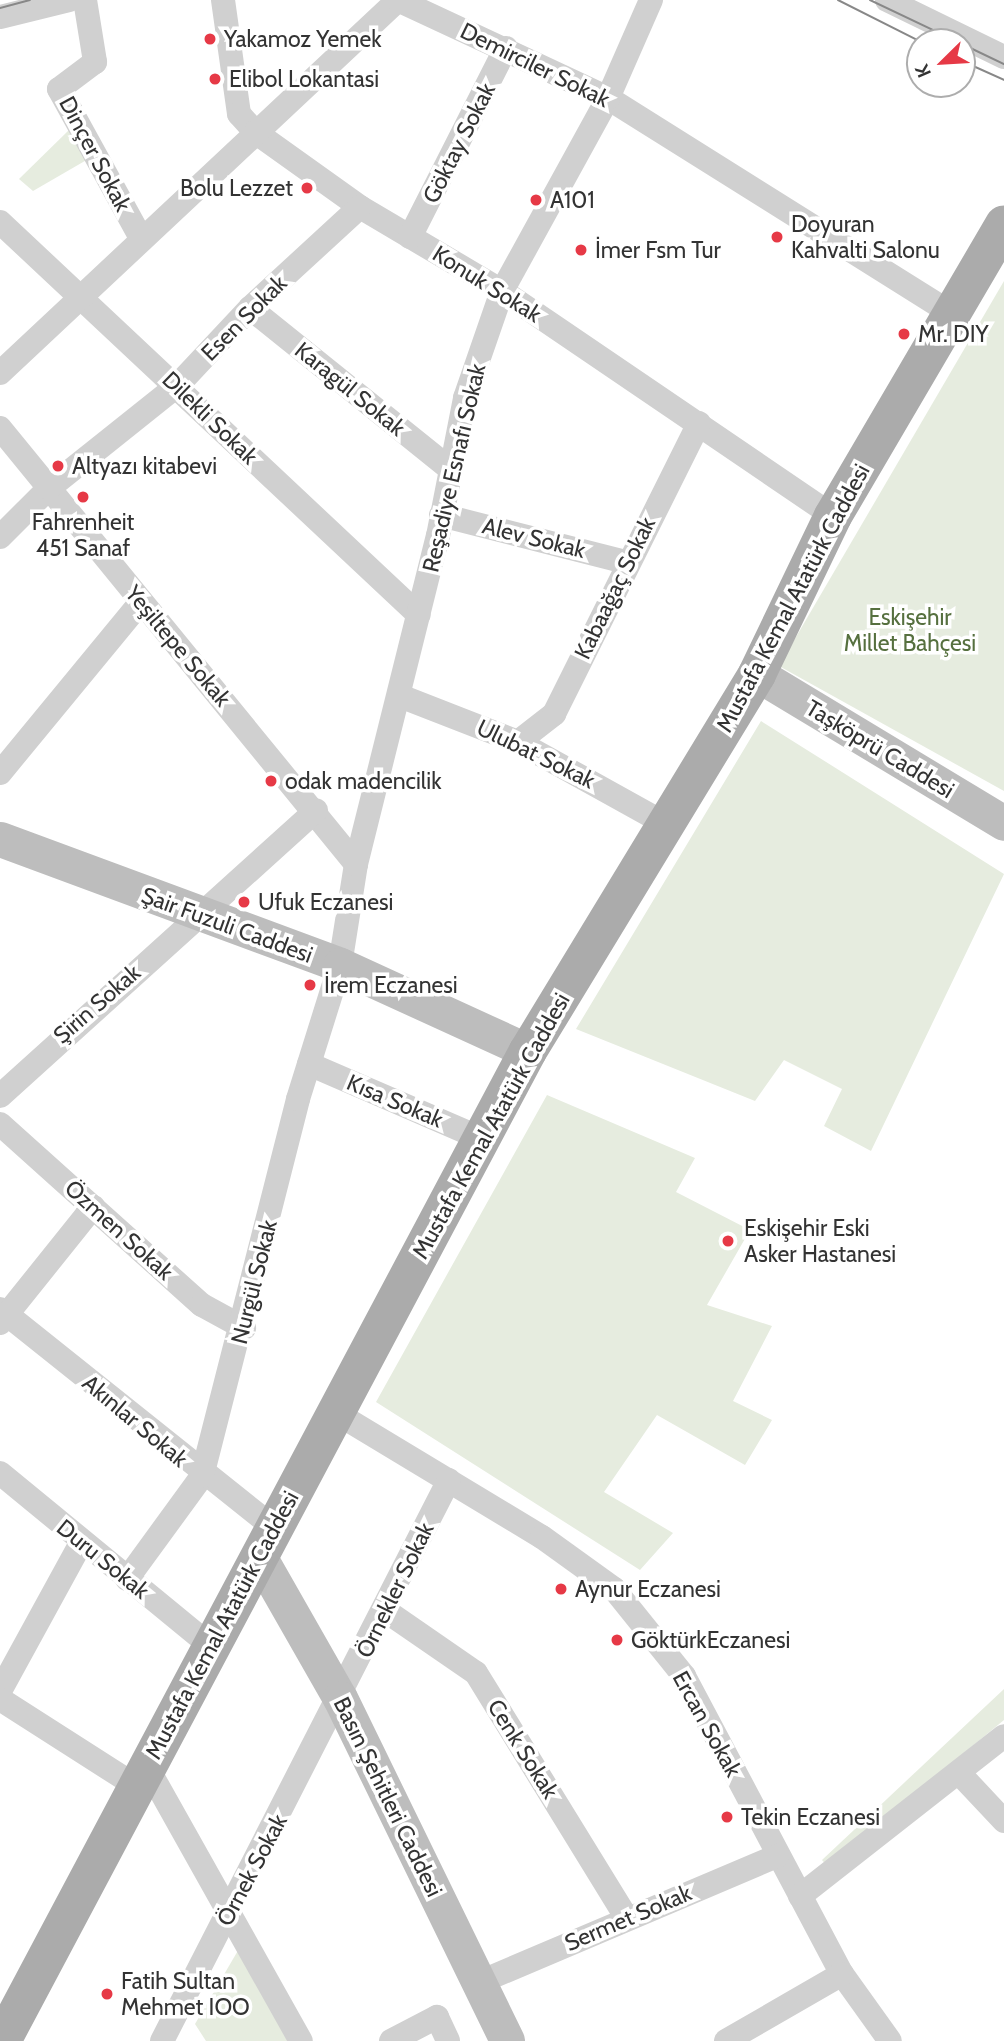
<!DOCTYPE html>
<meta charset="utf-8">
<style>
body{margin:0}
#map{position:relative;width:1004px;height:2041px;overflow:hidden;background:#fff;font-family:Cabin,sans-serif}
div>[style]{position:absolute}
[style*='--x']{left:calc(var(--x)*1px);top:calc(var(--y)*1px);width:calc(var(--w)*1px);rotate:calc(var(--a)*1deg)}
.green>*{inset:0;background:#e6ecdf}
.minor>*{height:24px;margin:-12px;padding:0 12px;transform-origin:12px;border-radius:12px;background:#d0d0d0}
.secondary>*{height:35px;margin:-17.5px;padding:0 17.5px;transform-origin:17.5px;border-radius:17.5px;background:#bdbdbd}
.primary>*{height:38px;margin:-19px;padding:0 19px;transform-origin:19px;border-radius:19px;background:#ababab}
.tram>*{height:2px;margin:-1px;padding:0 1px;transform-origin:1px;border-radius:1px;background:#888}
.dots>*{width:19px;height:19px;translate:-50% -50%;box-sizing:border-box;border:4px solid #fff;border-radius:50%}
span{translate:-50% -50%;white-space:nowrap;text-align:center;line-height:1.15;-webkit-text-stroke:7px #fff;paint-order:stroke}
.poi-label{font-size:23px;color:#333}
.left{translate:0 -50%;text-align:left}
.right{translate:-100% -50%;text-align:right}
.street-label{font-size:23px;color:#333}
.park-label{font-size:23px;color:#56703f}
.north{position:absolute;left:906px;top:28px;width:70px;height:70px;box-sizing:border-box;background:#fff;border:2px solid #adadad;border-radius:50%;rotate:246deg;font-size:19px;font-weight:700;line-height:28px;text-align:center;color:#333}
.north::after{content:'';display:block;margin:auto;width:24px;height:32px;background:#e63946;clip-path:polygon(50% 0,100% 100%,50% 72%,0 100%)}
</style>
<div id="map">
<div class="green">
<i style="clip-path:polygon(69px 130px,90px 158px,33px 191px,19px 179px)"></i>
<i style="clip-path:polygon(1004px 281px,1004px 791px,779px 666px)"></i>
<i style="clip-path:polygon(761px 721px,1004px 874px,871px 1151px,824px 1126px,842px 1089px,784px 1060px,755px 1101px,576px 1029px)"></i>
<i style="clip-path:polygon(547px 1095px,695px 1158px,676px 1192px,750px 1230px,707px 1305px,772px 1326px,733px 1401px,772px 1420px,745px 1465px,657px 1415px,604px 1492px,673px 1533px,640px 1570px,376px 1402px)"></i>
<i style="clip-path:polygon(1004px 1689px,1004px 1720px,827px 1866px,822px 1860px)"></i>
<i style="clip-path:polygon(243px 1942px,296px 2041px,206px 2041px,195px 2024px)"></i>
</div>
<div class="minor">
<i style="--x:85;--y:0;--w:63;--a:80.8"></i>
<i style="--x:95;--y:62;--w:45;--a:143.1"></i>
<i style="--x:59;--y:89;--w:172;--a:61.2"></i>
<i style="--x:223;--y:0;--w:115;--a:82"></i>
<i style="--x:239;--y:114;--w:24;--a:48"></i>
<i style="--x:255;--y:132;--w:129;--a:35.5"></i>
<i style="--x:360;--y:207;--w:165;--a:30.6"></i>
<i style="--x:502;--y:291;--w:400;--a:34.2"></i>
<i style="--x:887;--y:0;--w:130;--a:26"></i>
<i style="--x:0;--y:17;--w:71;--a:-13.8"></i>
<i style="--x:0;--y:222;--w:574;--a:43.17"></i>
<i style="--x:410;--y:237;--w:212;--a:-63.1"></i>
<i style="--x:250;--y:308;--w:257;--a:38.8"></i>
<i style="--x:0;--y:373;--w:545;--a:-43.14"></i>
<i style="--x:398;--y:0;--w:232;--a:25"></i>
<i style="--x:608;--y:98;--w:407;--a:32.1"></i>
<i style="--x:0;--y:428;--w:563;--a:50.77"></i>
<i style="--x:441;--y:515;--w:191;--a:14.3"></i>
<i style="--x:0;--y:537;--w:69;--a:-45"></i>
<i style="--x:49;--y:488;--w:164;--a:-38.6"></i>
<i style="--x:177;--y:386;--w:107;--a:-46.9"></i>
<i style="--x:250;--y:308;--w:149;--a:-42.6"></i>
<i style="--x:400;--y:696;--w:127;--a:21.3"></i>
<i style="--x:518;--y:742;--w:169;--a:29"></i>
<i style="--x:518;--y:742;--w:46;--a:-37.9"></i>
<i style="--x:554;--y:714;--w:325;--a:-63.5"></i>
<i style="--x:0;--y:773;--w:222;--a:-50.5"></i>
<i style="--x:309;--y:1064;--w:186;--a:23.4"></i>
<i style="--x:0;--y:1096;--w:426;--a:-42.1"></i>
<i style="--x:0;--y:1124;--w:271;--a:41.9"></i>
<i style="--x:202;--y:1305;--w:48;--a:28.7"></i>
<i style="--x:0;--y:1309;--w:351;--a:38.6"></i>
<i style="--x:0;--y:1323;--w:149;--a:-51.3"></i>
<i style="--x:338;--y:1414;--w:238;--a:31.1"></i>
<i style="--x:542;--y:1537;--w:89;--a:35.8"></i>
<i style="--x:614;--y:1589;--w:112;--a:51.2"></i>
<i style="--x:684;--y:1676;--w:337;--a:62.1"></i>
<i style="--x:842;--y:1974;--w:82;--a:54.4"></i>
<i style="--x:0;--y:1473;--w:269;--a:39.4"></i>
<i style="--x:127;--y:1579;--w:127;--a:-53.9"></i>
<i style="--x:202;--y:1476;--w:389;--a:-75.7"></i>
<i style="--x:298;--y:1099;--w:140;--a:-72.6"></i>
<i style="--x:340;--y:965;--w:102;--a:-81"></i>
<i style="--x:356;--y:864;--w:338;--a:-76"></i>
<i style="--x:438;--y:536;--w:141;--a:-78.9"></i>
<i style="--x:465;--y:398;--w:113;--a:-70.9"></i>
<i style="--x:502;--y:291;--w:220;--a:-61.2"></i>
<i style="--x:608;--y:98;--w:107;--a:-66.3"></i>
<i style="--x:386;--y:1611;--w:109;--a:34.6"></i>
<i style="--x:476;--y:1673;--w:286;--a:58.4"></i>
<i style="--x:0;--y:1691;--w:169;--a:-61.3"></i>
<i style="--x:0;--y:1699;--w:161;--a:32.6"></i>
<i style="--x:959;--y:1773;--w:66;--a:46.8"></i>
<i style="--x:151;--y:1774;--w:306;--a:60.7"></i>
<i style="--x:800;--y:1896;--w:259;--a:-38.1"></i>
<i style="--x:480;--y:1982;--w:323;--a:-23"></i>
<i style="--x:162;--y:2041;--w:630;--a:-62.91"></i>
<i style="--x:391;--y:2041;--w:52;--a:-27.6"></i>
<i style="--x:437;--y:2017;--w:26;--a:65"></i>
<i style="--x:726;--y:2041;--w:134;--a:-30"></i>
</div>
<div class="secondary">
<i style="--x:757;--y:674;--w:288;--a:31.1"></i>
<i style="--x:0;--y:839;--w:363;--a:20.3"></i>
<i style="--x:340;--y:965;--w:207;--a:24.6"></i>
<i style="--x:260;--y:1558;--w:161;--a:60.3"></i>
<i style="--x:340;--y:1698;--w:381;--a:64"></i>
</div>
<div class="primary">
<i style="--x:2;--y:2041;--w:1121;--a:-62.02"></i>
<i style="--x:528;--y:1051;--w:441;--a:-58.7"></i>
<i style="--x:757;--y:674;--w:175;--a:-64.3"></i>
<i style="--x:833;--y:516;--w:338;--a:-59.6"></i>
</div>
<div class="tram">
<i style="--x:838;--y:0;--w:93;--a:26.8"></i>
<i style="--x:870;--y:0;--w:98;--a:25.5"></i>
<i style="--x:0;--y:8;--w:31;--a:-15"></i>
<i style="--x:962;--y:44;--w:47;--a:25.5"></i>
<i style="--x:962;--y:61;--w:46;--a:24.3"></i>
</div>
<div class="dots">
<i style="left:210px;top:39px;background:#e63946"></i>
<i style="left:215px;top:79px;background:#e63946"></i>
<i style="left:307px;top:188px;background:#e63946"></i>
<i style="left:536px;top:200px;background:#e63946"></i>
<i style="left:777px;top:237px;background:#e63946"></i>
<i style="left:581px;top:250px;background:#e63946"></i>
<i style="left:904px;top:334px;background:#e63946"></i>
<i style="left:58px;top:466px;background:#e63946"></i>
<i style="left:83px;top:497px;background:#e63946"></i>
<i style="left:271px;top:781px;background:#e63946"></i>
<i style="left:244px;top:902px;background:#e63946"></i>
<i style="left:310px;top:985px;background:#e63946"></i>
<i style="left:728px;top:1241px;background:#e63946"></i>
<i style="left:561px;top:1589px;background:#e63946"></i>
<i style="left:617px;top:1640px;background:#e63946"></i>
<i style="left:727px;top:1817px;background:#e63946"></i>
<i style="left:107px;top:1994px;background:#e63946"></i>
</div>
<div class="poi-label">
<span class="left" style="left:224px;top:39px">Yakamoz Yemek</span>
<span class="left" style="left:229px;top:79px">Elibol Lokantasi</span>
<span class="right" style="left:293px;top:188px">Bolu Lezzet</span>
<span class="left" style="left:550px;top:200px">A101</span>
<span class="left" style="left:791px;top:237px">Doyuran<br>Kahvalti Salonu</span>
<span class="left" style="left:595px;top:250px">İmer Fsm Tur</span>
<span class="left" style="left:918px;top:334px">Mr. DIY</span>
<span class="left" style="left:72px;top:466px">Altyazı kitabevi</span>
<span style="left:83px;top:535px">Fahrenheit<br>451 Sanaf</span>
<span class="left" style="left:285px;top:781px">odak madencilik</span>
<span class="left" style="left:258px;top:902px">Ufuk Eczanesi</span>
<span class="left" style="left:324px;top:985px">İrem Eczanesi</span>
<span class="left" style="left:744px;top:1241px">Eskişehir Eski<br>Asker Hastanesi</span>
<span class="left" style="left:575px;top:1589px">Aynur Eczanesi</span>
<span class="left" style="left:631px;top:1640px">GöktürkEczanesi</span>
<span class="left" style="left:741px;top:1817px">Tekin Eczanesi</span>
<span class="left" style="left:121px;top:1994px">Fatih Sultan<br>Mehmet IOO</span>
</div>
<div class="street-label">
<span style="left:535px;top:65px;rotate:26deg">Demirciler Sokak</span>
<span style="left:459px;top:143px;rotate:-63deg">Göktay Sokak</span>
<span style="left:95px;top:154px;rotate:62deg">Dinçer Sokak</span>
<span style="left:487px;top:284px;rotate:32deg">Konuk Sokak</span>
<span style="left:244px;top:318px;rotate:-45deg">Esen Sokak</span>
<span style="left:350px;top:389px;rotate:39deg">Karagül Sokak</span>
<span style="left:210px;top:418px;rotate:44deg">Dilekli Sokak</span>
<span style="left:454px;top:468px;rotate:-77deg">Reşadiye Esnafı Sokak</span>
<span style="left:534px;top:538px;rotate:14deg">Alev Sokak</span>
<span style="left:615px;top:588px;rotate:-64deg">Kabaağaç Sokak</span>
<span style="left:793px;top:598px;rotate:-62deg">Mustafa Kemal Atatürk Caddesi</span>
<span style="left:178px;top:646px;rotate:50deg">Yeşiltepe Sokak</span>
<span style="left:880px;top:749px;rotate:31deg">Taşköprü Caddesi</span>
<span style="left:536px;top:754px;rotate:26deg">Ulubat Sokak</span>
<span style="left:227px;top:925px;rotate:20deg">Şair Fuzuli Caddesi</span>
<span style="left:97px;top:1004px;rotate:-41deg">Şirin Sokak</span>
<span style="left:395px;top:1101px;rotate:23deg">Kısa Sokak</span>
<span style="left:491px;top:1126px;rotate:-61deg">Mustafa Kemal Atatürk Caddesi</span>
<span style="left:119px;top:1230px;rotate:42deg">Özmen Sokak</span>
<span style="left:254px;top:1282px;rotate:-76deg">Nurgül Sokak</span>
<span style="left:135px;top:1421px;rotate:40deg">Akınlar Sokak</span>
<span style="left:103px;top:1559px;rotate:39deg">Duru Sokak</span>
<span style="left:395px;top:1590px;rotate:-64deg">Örnekler Sokak</span>
<span style="left:222px;top:1625px;rotate:-62deg">Mustafa Kemal Atatürk Caddesi</span>
<span style="left:707px;top:1724px;rotate:61deg">Ercan Sokak</span>
<span style="left:523px;top:1749px;rotate:58deg">Cenk Sokak</span>
<span style="left:388px;top:1797px;rotate:64deg">Basın Şehitleri Caddesi</span>
<span style="left:252px;top:1870px;rotate:-62deg">Örnek Sokak</span>
<span style="left:628px;top:1918px;rotate:-23deg">Sermet Sokak</span>
</div>
<div class="park-label">
<span style="left:910px;top:630px">Eskişehir<br>Millet Bahçesi</span>
</div>
<div class="north">K</div>
</div>
